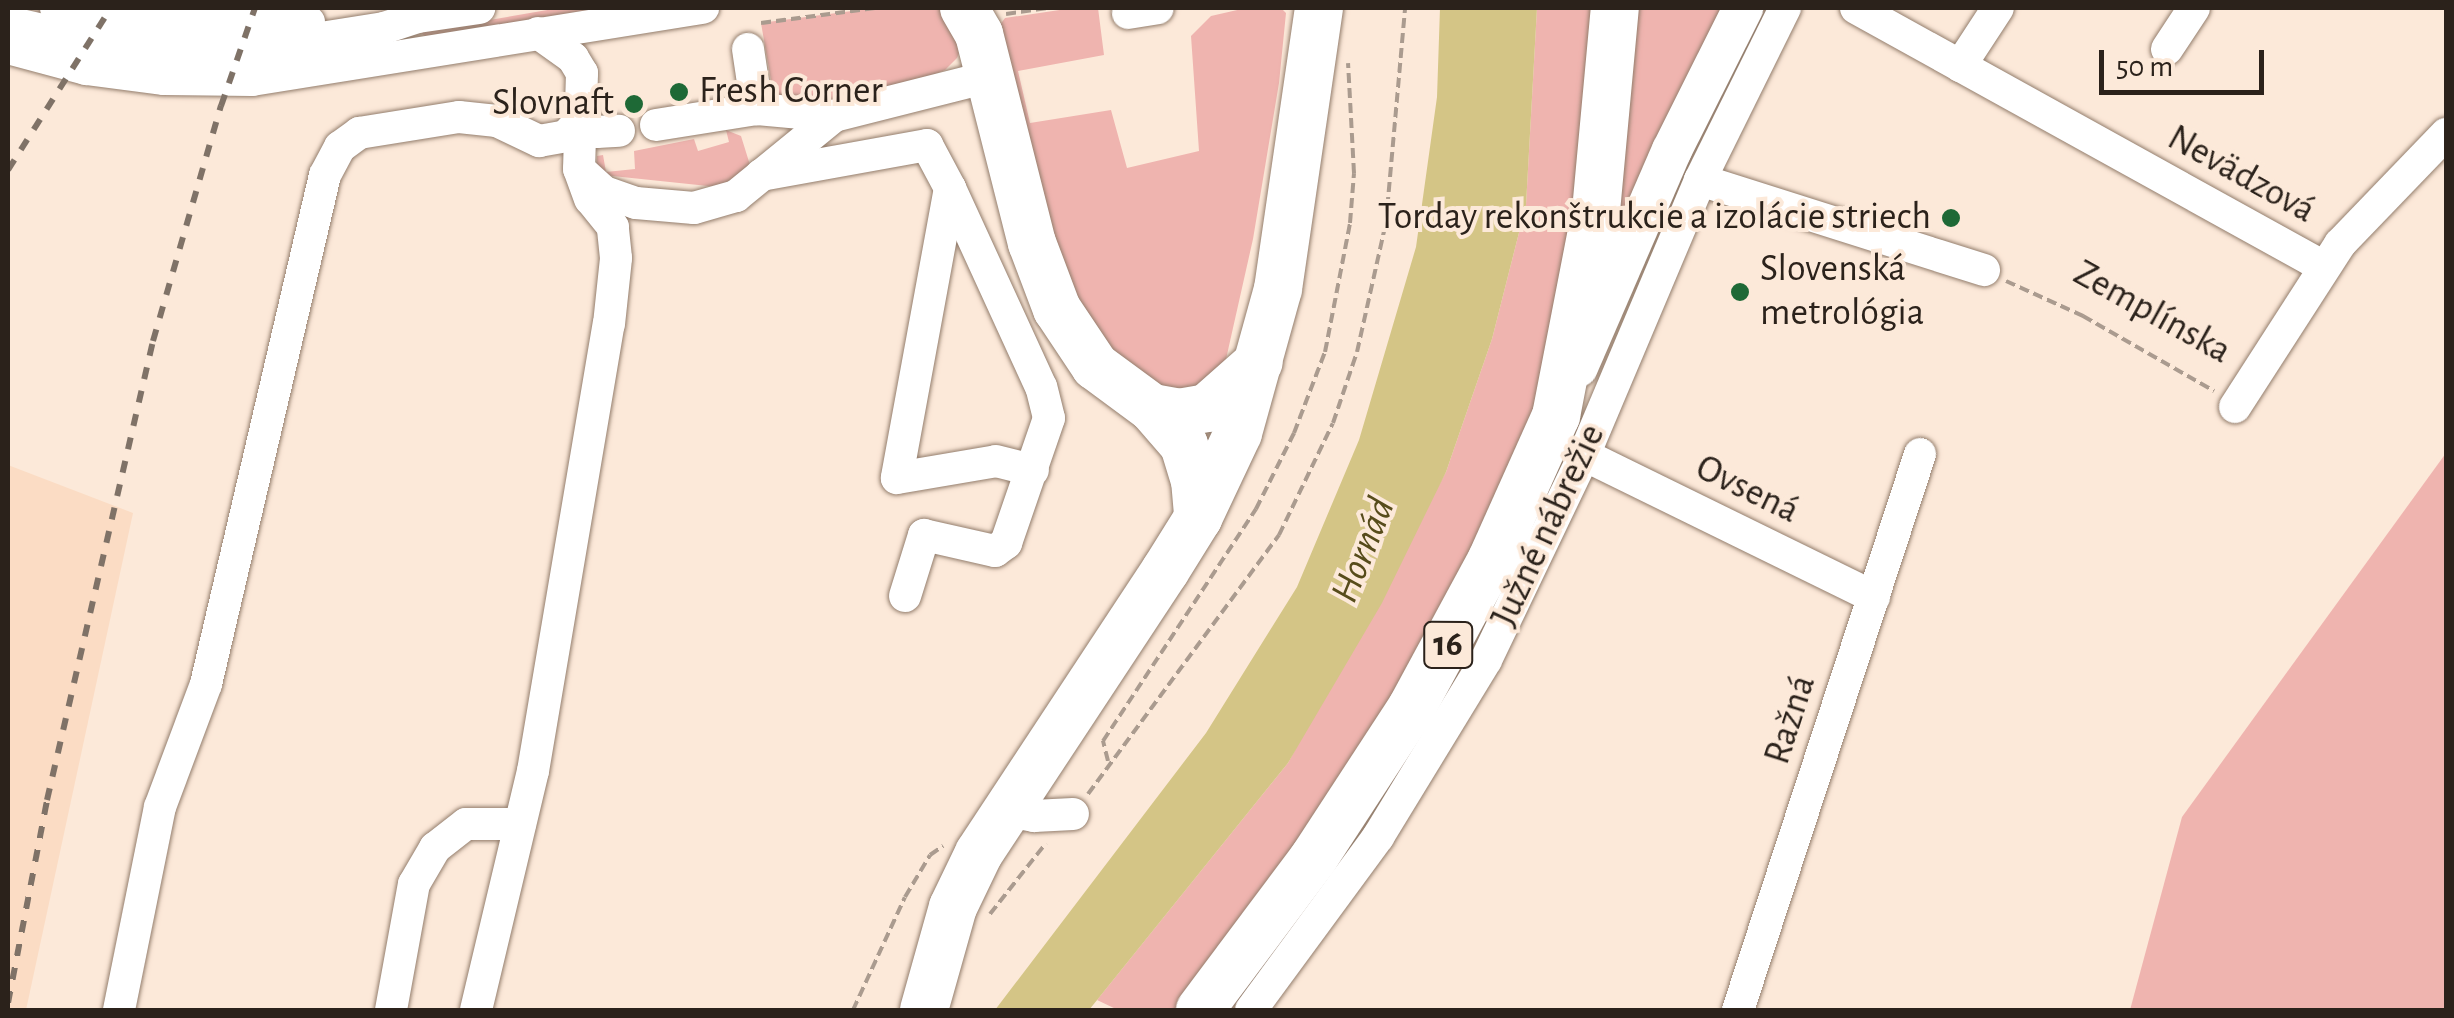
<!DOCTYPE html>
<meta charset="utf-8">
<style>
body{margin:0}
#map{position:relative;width:2454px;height:1018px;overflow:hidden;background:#fce9d9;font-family:"Alegreya Sans",sans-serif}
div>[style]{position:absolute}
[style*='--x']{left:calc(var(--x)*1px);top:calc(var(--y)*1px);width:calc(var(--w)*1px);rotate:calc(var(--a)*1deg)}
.built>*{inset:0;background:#fbdcc4}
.green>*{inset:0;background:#efb4af}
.water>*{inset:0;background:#d4c586}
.path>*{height:4px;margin-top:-2px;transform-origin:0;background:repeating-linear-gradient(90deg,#aa9b8f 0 10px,transparent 0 15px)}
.roads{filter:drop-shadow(0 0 2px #937d6c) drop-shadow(0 0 2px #937d6c)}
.minor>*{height:32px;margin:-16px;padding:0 16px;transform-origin:16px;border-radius:16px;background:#fff}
.major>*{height:40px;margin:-20px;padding:0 20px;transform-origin:20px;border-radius:20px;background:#fff}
.highway>*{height:48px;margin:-24px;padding:0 24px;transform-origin:24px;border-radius:24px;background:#fff}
.rail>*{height:6px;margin-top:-3px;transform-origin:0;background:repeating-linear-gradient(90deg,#7f7267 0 12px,transparent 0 24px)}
.dots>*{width:28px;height:28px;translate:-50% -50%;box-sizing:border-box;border:5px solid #fce9d9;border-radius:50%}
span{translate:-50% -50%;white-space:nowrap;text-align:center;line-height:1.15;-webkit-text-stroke:8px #fce9d9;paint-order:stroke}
.shield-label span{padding:2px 8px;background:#fce9d9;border:2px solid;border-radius:8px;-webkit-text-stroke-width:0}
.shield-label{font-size:35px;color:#2b221b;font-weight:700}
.poi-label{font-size:38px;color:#2b221b}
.left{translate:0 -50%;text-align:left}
.right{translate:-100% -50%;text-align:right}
.street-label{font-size:38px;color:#2b221b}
.water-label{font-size:40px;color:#574c1b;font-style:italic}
.frame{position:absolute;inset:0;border:10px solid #2b221b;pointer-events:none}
.scale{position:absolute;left:2099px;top:50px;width:165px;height:45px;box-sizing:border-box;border:5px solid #2b221b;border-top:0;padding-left:12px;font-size:30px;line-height:35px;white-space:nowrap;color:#2b221b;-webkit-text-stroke:8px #fce9d9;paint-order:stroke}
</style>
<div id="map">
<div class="built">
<i style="clip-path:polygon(8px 465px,133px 513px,26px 1010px,8px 1010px)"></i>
</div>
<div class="green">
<i style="clip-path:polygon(559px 8px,610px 8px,426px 37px,420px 32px)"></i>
<i style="clip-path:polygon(875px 8px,945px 8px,960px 51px,957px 58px,945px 70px,834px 116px,774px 98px,761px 23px)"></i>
<i style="clip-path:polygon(1073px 8px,1098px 8px,1104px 55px,1018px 71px,1030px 123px,1111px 110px,1127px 168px,1199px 151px,1191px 36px,1211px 16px,1246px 8px,1281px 8px,1286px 13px,1279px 83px,1253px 239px,1224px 368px,1217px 381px,1175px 395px,1114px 354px,1092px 329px,1060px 264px,997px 29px,1005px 18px)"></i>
<i style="clip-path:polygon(1537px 8px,1607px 8px,1546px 391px,1430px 648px,1181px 1010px,1118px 1010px,1097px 1000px,1288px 763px,1446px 472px,1492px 339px,1526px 205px)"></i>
<i style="clip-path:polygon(1629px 8px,1721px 8px,1602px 265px)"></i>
<i style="clip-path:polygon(726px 130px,741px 136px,750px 165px,727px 188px,603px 175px,597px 171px,597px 156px,603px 155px,606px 172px,635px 169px,634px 151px,694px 139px,698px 151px,729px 142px)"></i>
<i style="clip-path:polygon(2446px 453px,2446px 1010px,2130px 1010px,2182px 817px)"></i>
</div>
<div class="water">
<i style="clip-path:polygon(1440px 8px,1537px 8px,1526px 205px,1492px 339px,1446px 472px,1382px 603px,1288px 763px,1089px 1010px,995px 1010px,1206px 733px,1297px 587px,1359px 440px,1416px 247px,1437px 97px)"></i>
</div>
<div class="path">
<i style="--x:1006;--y:14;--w:42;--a:-8.1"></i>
<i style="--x:761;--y:23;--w:115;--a:-7.5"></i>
<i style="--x:2006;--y:281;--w:85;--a:24.4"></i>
<i style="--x:2083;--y:316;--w:151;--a:29.8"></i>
<i style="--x:1108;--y:761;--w:21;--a:-104"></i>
<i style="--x:1103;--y:741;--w:278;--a:-56.6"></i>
<i style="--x:1256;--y:509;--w:85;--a:-63.4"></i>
<i style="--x:1294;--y:433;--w:87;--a:-69.1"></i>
<i style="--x:1325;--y:352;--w:131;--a:-79"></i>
<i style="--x:1350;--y:223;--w:50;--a:-85.4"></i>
<i style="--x:1354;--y:173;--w:110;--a:-93.1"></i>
<i style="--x:1088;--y:794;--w:322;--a:-53.6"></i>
<i style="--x:1279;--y:535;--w:124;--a:-64.3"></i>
<i style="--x:1333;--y:423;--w:75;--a:-71.3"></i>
<i style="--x:1357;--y:352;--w:133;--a:-77.4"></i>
<i style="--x:1386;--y:222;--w:215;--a:-84.9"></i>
<i style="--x:990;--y:914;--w:90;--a:-51.7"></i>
<i style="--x:853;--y:1010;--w:124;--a:-65.3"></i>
<i style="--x:905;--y:897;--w:49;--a:-59.2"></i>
<i style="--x:930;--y:855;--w:16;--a:-35"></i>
</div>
<div class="roads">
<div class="minor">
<i style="--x:56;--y:8;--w:127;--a:7.2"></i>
<i style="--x:182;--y:24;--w:127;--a:-0.9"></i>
<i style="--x:1856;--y:8;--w:535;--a:28.96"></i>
<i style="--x:1128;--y:13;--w:30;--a:-9"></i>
<i style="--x:8;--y:22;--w:98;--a:12.9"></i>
<i style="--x:104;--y:44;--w:67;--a:6.8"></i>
<i style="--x:171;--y:52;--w:55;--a:1"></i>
<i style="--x:226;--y:53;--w:160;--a:-9"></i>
<i style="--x:384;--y:28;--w:36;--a:-18"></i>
<i style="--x:418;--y:17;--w:62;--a:-8.4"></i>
<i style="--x:8;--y:48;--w:81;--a:15.1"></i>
<i style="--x:86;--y:69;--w:79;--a:7.3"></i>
<i style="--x:164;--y:79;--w:88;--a:0.7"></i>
<i style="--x:252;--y:80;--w:457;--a:-9.1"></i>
<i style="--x:748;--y:49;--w:61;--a:81.5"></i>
<i style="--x:2167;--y:49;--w:49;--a:-56.6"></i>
<i style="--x:1960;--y:66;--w:69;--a:-56.8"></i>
<i style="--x:580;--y:121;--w:20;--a:33"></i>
<i style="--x:597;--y:132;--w:22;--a:-3"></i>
<i style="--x:656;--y:125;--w:102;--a:-9"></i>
<i style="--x:757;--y:109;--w:77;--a:5.2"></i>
<i style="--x:834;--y:116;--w:159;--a:-14.2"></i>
<i style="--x:582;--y:172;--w:30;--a:42"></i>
<i style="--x:604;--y:192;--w:34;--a:19"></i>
<i style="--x:636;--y:203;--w:58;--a:4.9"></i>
<i style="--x:694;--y:208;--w:44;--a:-15.9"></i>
<i style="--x:736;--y:196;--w:127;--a:-39.2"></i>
<i style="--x:761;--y:175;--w:169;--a:-10.2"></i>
<i style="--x:927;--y:145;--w:49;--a:61.9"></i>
<i style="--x:950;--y:188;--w:295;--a:100.4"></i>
<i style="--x:897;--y:478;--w:100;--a:-9.7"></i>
<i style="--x:996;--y:461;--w:38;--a:14"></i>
<i style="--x:1700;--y:180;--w:298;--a:17.6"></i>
<i style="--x:2235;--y:407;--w:194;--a:-57.2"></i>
<i style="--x:2340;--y:244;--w:153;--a:-46.1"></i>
<i style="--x:1584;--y:455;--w:323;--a:26.1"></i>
<i style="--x:905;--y:596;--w:64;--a:-72.7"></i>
<i style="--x:924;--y:535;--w:73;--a:12.7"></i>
<i style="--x:995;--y:551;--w:14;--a:-36"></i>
<i style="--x:1006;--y:543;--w:132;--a:-71"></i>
<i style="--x:1049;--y:418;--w:32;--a:-104"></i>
<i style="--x:1041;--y:387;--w:219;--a:-114.6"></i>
<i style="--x:1003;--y:810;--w:32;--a:11"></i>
<i style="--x:1034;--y:816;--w:39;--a:-3"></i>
<i style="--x:119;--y:1010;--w:207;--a:-78.6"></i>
<i style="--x:160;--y:807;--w:131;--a:-69.5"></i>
<i style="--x:206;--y:684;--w:523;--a:-76.84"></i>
<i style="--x:325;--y:175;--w:32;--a:-62"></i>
<i style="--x:340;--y:147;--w:24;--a:-36"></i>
<i style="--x:359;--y:133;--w:101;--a:-9.1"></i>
<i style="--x:459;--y:117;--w:38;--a:6"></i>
<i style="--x:497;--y:121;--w:47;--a:25.5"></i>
<i style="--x:539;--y:141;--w:27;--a:-10"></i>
<i style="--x:566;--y:136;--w:21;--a:-47"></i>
<i style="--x:391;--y:1010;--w:128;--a:-79.7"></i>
<i style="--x:414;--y:884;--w:42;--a:-59.7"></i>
<i style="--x:435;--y:848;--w:39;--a:-38"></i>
<i style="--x:466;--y:824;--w:54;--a:0"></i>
<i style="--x:476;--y:1010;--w:246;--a:-76.6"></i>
<i style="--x:533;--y:771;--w:453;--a:-80.4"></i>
<i style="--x:609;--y:324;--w:66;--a:-83.9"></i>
<i style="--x:616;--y:258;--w:31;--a:-96"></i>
<i style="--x:613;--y:227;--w:36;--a:-129"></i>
<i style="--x:590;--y:199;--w:32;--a:-110"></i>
<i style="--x:579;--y:169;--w:96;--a:-88.2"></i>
<i style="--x:582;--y:73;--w:17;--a:-121"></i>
<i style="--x:573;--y:58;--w:43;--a:-144.5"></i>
<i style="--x:1251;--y:1010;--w:215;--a:-53.7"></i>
<i style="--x:1378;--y:837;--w:207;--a:-58.6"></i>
<i style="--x:1486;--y:660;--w:227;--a:-64.4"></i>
<i style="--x:1584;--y:455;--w:298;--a:-67.1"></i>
<i style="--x:1700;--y:180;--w:192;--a:-63.7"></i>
<i style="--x:1738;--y:1010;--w:585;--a:-71.87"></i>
</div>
<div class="major">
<i style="--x:1578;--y:367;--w:236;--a:-66.6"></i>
<i style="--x:1672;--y:150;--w:159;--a:-63.4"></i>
</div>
<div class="highway">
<i style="--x:964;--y:8;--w:30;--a:60"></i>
<i style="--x:979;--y:34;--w:216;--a:75.8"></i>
<i style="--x:1032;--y:243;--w:71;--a:69.3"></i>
<i style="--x:1057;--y:309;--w:69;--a:56.3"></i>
<i style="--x:1095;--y:366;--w:71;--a:36.4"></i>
<i style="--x:1152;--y:408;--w:49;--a:49.1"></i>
<i style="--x:1184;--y:445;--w:37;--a:73"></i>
<i style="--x:1195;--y:480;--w:38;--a:85"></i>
<i style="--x:1152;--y:408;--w:27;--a:10"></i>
<i style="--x:1179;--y:413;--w:28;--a:-10"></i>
<i style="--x:1207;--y:408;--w:69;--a:-41.5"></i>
<i style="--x:924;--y:1010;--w:107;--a:-74.3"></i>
<i style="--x:953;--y:907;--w:60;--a:-64.3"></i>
<i style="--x:979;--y:853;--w:338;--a:-56.6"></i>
<i style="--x:1165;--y:571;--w:62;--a:-58.1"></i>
<i style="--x:1198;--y:518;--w:94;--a:-64.8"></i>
<i style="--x:1238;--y:433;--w:149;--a:-74.5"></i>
<i style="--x:1278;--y:289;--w:284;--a:-81.7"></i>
<i style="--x:1200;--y:1010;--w:189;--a:-53.2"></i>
<i style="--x:1313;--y:859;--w:181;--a:-56.9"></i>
<i style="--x:1412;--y:707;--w:168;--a:-61.6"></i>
<i style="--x:1492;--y:559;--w:157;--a:-65.9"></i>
<i style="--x:1556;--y:416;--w:209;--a:-79"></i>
<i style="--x:1596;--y:211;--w:204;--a:-84.7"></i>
</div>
</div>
<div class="rail">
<i style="--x:8;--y:170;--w:192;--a:-57.6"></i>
<i style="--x:8;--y:1003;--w:207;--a:-79.1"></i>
<i style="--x:47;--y:800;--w:471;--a:-77"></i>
<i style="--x:153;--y:341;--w:245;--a:-73.9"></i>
<i style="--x:221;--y:106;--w:104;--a:-70.9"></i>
</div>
<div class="dots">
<i style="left:679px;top:92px;background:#1e6936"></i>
<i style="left:634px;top:104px;background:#1e6936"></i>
<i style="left:1951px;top:218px;background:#1e6936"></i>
<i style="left:1740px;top:292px;background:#1e6936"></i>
</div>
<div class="shield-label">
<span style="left:1448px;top:645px">16</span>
</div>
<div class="poi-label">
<span class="left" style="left:699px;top:92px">Fresh Corner</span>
<span class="right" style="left:614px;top:104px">Slovnaft</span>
<span class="right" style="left:1931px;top:218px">Torday rekonštrukcie a izolácie striech</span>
<span class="left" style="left:1760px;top:292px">Slovenská<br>metrológia</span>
</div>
<div class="street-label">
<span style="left:2241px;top:175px;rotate:29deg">Nevädzová</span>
<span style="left:2152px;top:313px;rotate:29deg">Zemplínska</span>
<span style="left:1747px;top:490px;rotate:26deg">Ovsená</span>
<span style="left:1549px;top:526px;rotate:-65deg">Južné nábrežie</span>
<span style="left:1791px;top:720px;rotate:-72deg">Ražná</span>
</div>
<div class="water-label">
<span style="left:1363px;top:550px;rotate:-68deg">Hornád</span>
</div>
<div class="frame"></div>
<div class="scale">50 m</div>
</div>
